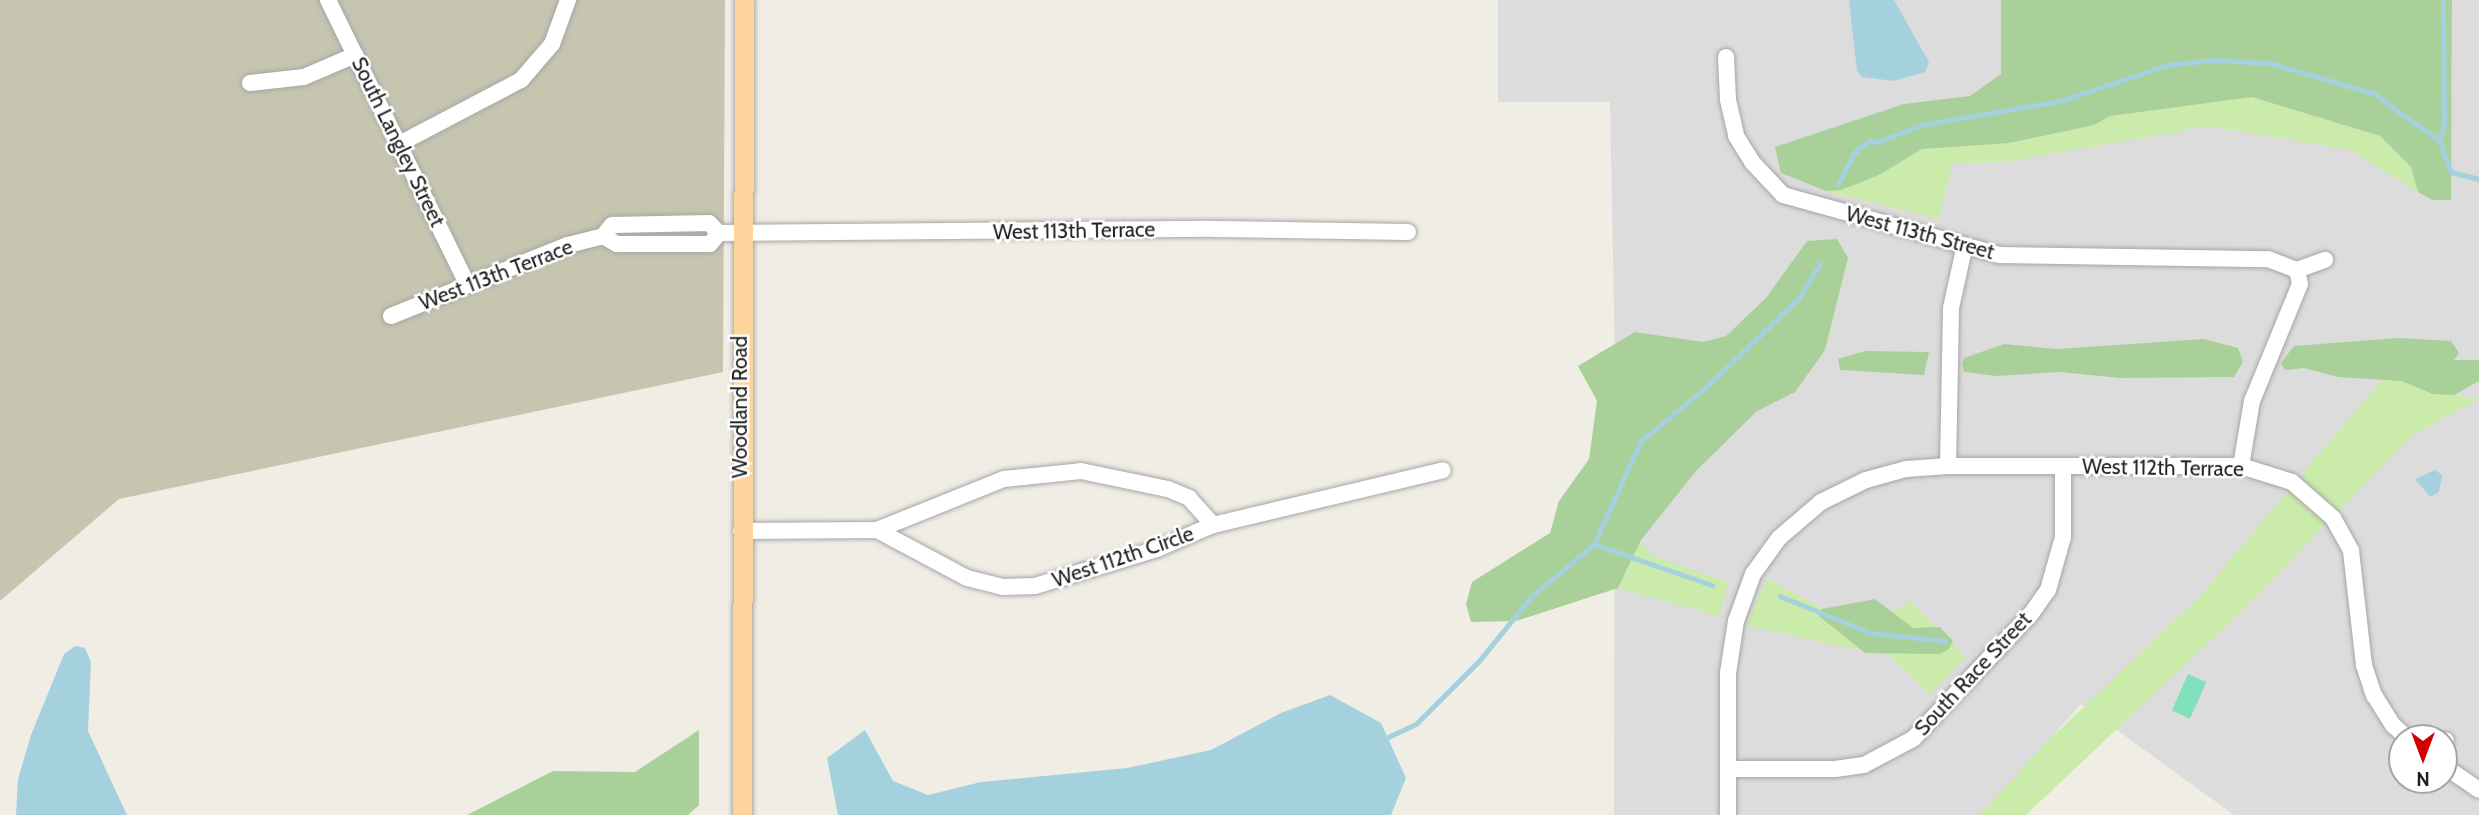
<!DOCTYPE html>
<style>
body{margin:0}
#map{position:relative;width:2479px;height:815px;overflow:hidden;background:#f0ede5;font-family:Cabin,sans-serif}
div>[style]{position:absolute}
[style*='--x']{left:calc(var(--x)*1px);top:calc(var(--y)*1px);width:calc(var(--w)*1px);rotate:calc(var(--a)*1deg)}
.residential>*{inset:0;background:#dddcdc}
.construction>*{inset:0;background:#c5c5b0}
.grass>*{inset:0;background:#caebaa}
.forest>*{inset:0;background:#a9d099}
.pitch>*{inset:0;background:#82e1bc;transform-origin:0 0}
.water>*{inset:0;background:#a5d1df}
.stream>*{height:4.5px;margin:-2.25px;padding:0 2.25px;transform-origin:2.25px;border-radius:2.25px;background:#a5d1df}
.roads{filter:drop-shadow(0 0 2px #a6a6a6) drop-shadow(0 0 2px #a6a6a6)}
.minor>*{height:16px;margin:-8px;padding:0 8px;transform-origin:8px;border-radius:8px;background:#fff}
.major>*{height:19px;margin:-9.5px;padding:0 9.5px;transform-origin:9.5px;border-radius:9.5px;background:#fed49d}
span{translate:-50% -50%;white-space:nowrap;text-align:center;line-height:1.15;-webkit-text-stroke:5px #fff;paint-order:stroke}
.street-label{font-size:21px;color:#1f1f1f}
.north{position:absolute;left:2388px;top:724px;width:70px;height:70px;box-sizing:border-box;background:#fff;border:2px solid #a5a5a5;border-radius:50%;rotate:180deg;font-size:19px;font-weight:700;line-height:28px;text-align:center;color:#1f1f1f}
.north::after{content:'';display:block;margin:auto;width:24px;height:32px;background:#ce0100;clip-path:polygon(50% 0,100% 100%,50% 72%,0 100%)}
</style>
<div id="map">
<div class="residential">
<i style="clip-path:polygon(evenodd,1498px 0,2001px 0,2001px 74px,2452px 95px,2452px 0,2479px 0,2479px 815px,2234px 815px,2081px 704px,1983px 815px,1614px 815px,1615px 361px,1610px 102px,1498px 102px,1498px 0,2402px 738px,2444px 738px,2444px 780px,2402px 780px,2402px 738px)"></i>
</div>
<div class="construction">
<i style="clip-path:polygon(0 0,725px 0,723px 372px,119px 499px,0 601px)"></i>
</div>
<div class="grass">
<i style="clip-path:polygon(2252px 97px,2380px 136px,2411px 167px,2418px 192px,2350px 150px,2209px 126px,2005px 162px,1952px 163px,1939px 219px,1826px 191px,1879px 175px,1922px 149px,2009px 143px,2094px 125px,2110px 116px)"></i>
<i style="clip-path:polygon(2386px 375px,2448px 386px,2454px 395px,2479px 399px,2411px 436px,2247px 606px,2026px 815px,1979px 815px,2053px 736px,2199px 597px)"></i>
<i style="clip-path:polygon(1640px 543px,1653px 556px,1729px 583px,1719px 616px,1618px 588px)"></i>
<i style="clip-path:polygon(1767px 579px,1824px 609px,1891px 613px,1911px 602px,1966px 657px,1930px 694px,1884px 651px,1857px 650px,1746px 625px)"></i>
</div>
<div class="forest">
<i style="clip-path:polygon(2001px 0,2452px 0,2451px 200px,2432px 200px,2418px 192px,2411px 167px,2380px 136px,2252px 97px,2110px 116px,2094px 125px,2009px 143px,1922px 149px,1879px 175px,1841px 190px,1826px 191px,1781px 173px,1775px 147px,1904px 104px,1970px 96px,2001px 74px)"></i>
<i style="clip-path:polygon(1837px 239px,1848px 258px,1825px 350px,1795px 392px,1757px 411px,1696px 471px,1641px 540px,1618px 588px,1516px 621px,1471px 622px,1466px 604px,1472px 582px,1550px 533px,1559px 501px,1589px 459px,1597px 401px,1578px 366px,1635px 332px,1703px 342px,1726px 336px,1766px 298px,1807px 241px)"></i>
<i style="clip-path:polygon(2398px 338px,2451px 341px,2459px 353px,2454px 360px,2479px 360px,2479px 381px,2454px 395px,2433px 394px,2401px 381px,2338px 377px,2304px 368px,2285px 370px,2281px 363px,2294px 346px)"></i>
<i style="clip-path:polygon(2204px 339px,2238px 348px,2243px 362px,2234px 377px,2120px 378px,2060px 372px,1996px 376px,1964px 372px,1962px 364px,1964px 358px,2004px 344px,2057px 349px)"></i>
<i style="clip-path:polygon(1865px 351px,1929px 352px,1924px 375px,1840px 370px,1838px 359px)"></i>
<i style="clip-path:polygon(1875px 599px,1913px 628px,1940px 627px,1953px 641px,1949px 649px,1940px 654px,1865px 653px,1819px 616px,1822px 609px)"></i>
<i style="clip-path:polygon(699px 730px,699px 805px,688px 815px,467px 815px,553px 771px,635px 772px)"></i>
</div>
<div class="pitch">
<i style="left:2188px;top:674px;width:20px;height:40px;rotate:24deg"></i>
</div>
<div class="water">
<i style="clip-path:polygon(1849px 0,1894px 0,1929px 62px,1925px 72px,1894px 81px,1862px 77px,1857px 71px)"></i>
<i style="clip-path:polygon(2435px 470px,2442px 475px,2439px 492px,2430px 497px,2415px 479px)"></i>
<i style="clip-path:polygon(75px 646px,85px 648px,91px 662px,88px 731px,127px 815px,16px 815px,18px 779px,31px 735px,64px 654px)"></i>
<i style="clip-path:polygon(1330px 695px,1381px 723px,1406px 778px,1391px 815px,838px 815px,827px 758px,865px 730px,893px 781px,928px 795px,981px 782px,1127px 768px,1211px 750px,1281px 713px)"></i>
</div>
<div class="stream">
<i style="--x:2440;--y:141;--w:33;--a:70"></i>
<i style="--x:2451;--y:172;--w:29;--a:14"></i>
<i style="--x:1838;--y:184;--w:36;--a:-62"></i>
<i style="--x:1855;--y:152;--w:18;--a:-38"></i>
<i style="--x:1869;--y:141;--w:9;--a:6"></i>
<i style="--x:1878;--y:142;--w:46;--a:-21.6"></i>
<i style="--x:1921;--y:125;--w:141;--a:-9.8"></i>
<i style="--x:2060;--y:101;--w:113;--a:-18.6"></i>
<i style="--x:2167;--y:65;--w:45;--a:-6.3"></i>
<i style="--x:2212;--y:60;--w:58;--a:3"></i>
<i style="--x:2270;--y:63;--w:109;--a:16.4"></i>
<i style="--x:2375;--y:94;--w:80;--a:35.9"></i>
<i style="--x:2440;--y:141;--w:17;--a:-77"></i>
<i style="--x:2444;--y:124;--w:124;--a:-90.5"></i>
<i style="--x:1594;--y:544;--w:125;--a:19.2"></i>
<i style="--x:1780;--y:596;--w:98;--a:22.1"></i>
<i style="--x:1871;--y:633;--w:75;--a:6.1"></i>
<i style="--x:1388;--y:737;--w:31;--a:-25"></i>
<i style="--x:1416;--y:724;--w:89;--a:-45"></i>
<i style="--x:1479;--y:661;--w:82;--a:-50.9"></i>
<i style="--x:1531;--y:597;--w:82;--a:-40.1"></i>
<i style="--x:1594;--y:544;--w:113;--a:-65.5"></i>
<i style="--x:1641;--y:441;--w:85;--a:-39.7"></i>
<i style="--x:1706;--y:387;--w:127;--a:-43.7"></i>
<i style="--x:1798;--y:299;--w:41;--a:-57.8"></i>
</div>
<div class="roads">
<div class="minor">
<i style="--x:328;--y:0;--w:316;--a:63.9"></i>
<i style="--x:1726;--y:57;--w:43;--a:87.3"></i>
<i style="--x:1728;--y:100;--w:37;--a:77"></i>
<i style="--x:1736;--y:136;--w:31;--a:58"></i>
<i style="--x:1752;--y:162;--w:45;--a:46.8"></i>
<i style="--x:1783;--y:195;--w:224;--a:15.5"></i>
<i style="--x:1999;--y:255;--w:269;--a:0.9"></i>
<i style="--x:2268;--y:259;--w:31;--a:21"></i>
<i style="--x:250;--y:83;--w:54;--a:-6.3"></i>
<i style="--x:304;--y:77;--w:56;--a:-23.3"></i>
<i style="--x:401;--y:143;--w:136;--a:-27.7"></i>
<i style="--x:521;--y:80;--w:48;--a:-49.3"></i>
<i style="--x:552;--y:44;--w:47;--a:-70"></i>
<i style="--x:719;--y:233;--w:494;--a:-0.5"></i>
<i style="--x:1213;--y:229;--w:195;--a:0.9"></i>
<i style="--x:603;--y:236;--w:16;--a:30"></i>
<i style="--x:617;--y:244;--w:93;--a:0"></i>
<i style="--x:710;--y:244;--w:14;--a:-51"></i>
<i style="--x:2297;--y:270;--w:30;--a:-20"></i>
<i style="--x:391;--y:316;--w:191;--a:-21.9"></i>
<i style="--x:568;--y:245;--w:36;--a:-14"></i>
<i style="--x:603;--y:236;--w:14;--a:-51"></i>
<i style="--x:612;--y:225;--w:97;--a:-1.2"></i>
<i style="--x:709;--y:223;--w:14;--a:45"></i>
<i style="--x:1948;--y:466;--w:293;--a:0"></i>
<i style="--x:2241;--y:466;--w:53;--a:17.4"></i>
<i style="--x:2292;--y:482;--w:55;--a:41.3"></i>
<i style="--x:2333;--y:518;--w:38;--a:61"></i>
<i style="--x:2351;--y:551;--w:115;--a:83.5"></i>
<i style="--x:2364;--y:665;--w:32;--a:72"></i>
<i style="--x:2374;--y:695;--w:36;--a:58"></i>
<i style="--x:2393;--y:725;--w:19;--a:43"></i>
<i style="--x:2241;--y:466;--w:66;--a:-80.4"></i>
<i style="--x:2252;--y:401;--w:126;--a:-67.7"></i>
<i style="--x:2300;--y:284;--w:14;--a:-102"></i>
<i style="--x:877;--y:530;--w:137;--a:-21.9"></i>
<i style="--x:1004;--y:479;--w:77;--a:-5.9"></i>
<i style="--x:1081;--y:471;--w:89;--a:11.7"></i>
<i style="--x:1168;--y:489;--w:23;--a:23"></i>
<i style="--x:1189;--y:498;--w:36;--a:48"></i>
<i style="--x:741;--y:531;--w:136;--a:-0.4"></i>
<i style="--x:877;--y:530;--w:102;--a:28.1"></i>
<i style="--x:967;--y:578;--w:37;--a:14"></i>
<i style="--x:1003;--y:587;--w:32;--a:-2"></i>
<i style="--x:1035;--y:586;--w:127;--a:-16.9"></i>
<i style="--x:1157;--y:549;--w:61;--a:-23.2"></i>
<i style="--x:1213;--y:525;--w:236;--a:-13.4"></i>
<i style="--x:2444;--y:744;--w:4;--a:-63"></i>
<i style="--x:2444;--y:766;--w:42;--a:34.4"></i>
<i style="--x:1728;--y:769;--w:107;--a:0"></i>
<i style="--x:1835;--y:769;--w:29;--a:-8"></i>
<i style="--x:1864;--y:765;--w:55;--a:-28"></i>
<i style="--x:1913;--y:739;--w:172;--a:-46.7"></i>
<i style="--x:2031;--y:614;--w:29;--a:-55"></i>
<i style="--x:2048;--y:590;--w:55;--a:-74.2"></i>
<i style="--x:2063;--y:537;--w:71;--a:-90"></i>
<i style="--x:1728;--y:815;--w:142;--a:-90"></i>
<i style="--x:1728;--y:673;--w:53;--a:-81.3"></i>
<i style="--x:1736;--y:621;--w:50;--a:-70.1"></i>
<i style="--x:1753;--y:574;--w:44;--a:-54.2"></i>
<i style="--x:1779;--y:538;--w:55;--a:-40.6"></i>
<i style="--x:1821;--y:502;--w:50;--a:-26.1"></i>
<i style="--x:1866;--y:480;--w:41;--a:-15.4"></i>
<i style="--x:1906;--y:469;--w:42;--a:-4.1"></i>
<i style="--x:1948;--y:466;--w:158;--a:-88.9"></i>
<i style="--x:1951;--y:308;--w:60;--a:-77.6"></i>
</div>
<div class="major">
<i style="--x:742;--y:815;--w:815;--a:-89.86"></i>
</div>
</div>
<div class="street-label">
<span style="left:398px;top:142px;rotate:64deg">South Langley Street</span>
<span style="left:1074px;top:231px;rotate:-1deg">West 113th Terrace</span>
<span style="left:1920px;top:233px;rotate:15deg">West 113th Street</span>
<span style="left:496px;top:275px;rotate:-21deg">West 113th Terrace</span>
<span style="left:740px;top:407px;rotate:-90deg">Woodland Road</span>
<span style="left:2163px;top:468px;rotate:1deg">West 112th Terrace</span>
<span style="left:1123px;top:557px;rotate:-19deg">West 112th Circle</span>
<span style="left:1973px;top:674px;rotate:-47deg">South Race Street</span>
</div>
<div class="north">N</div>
</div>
